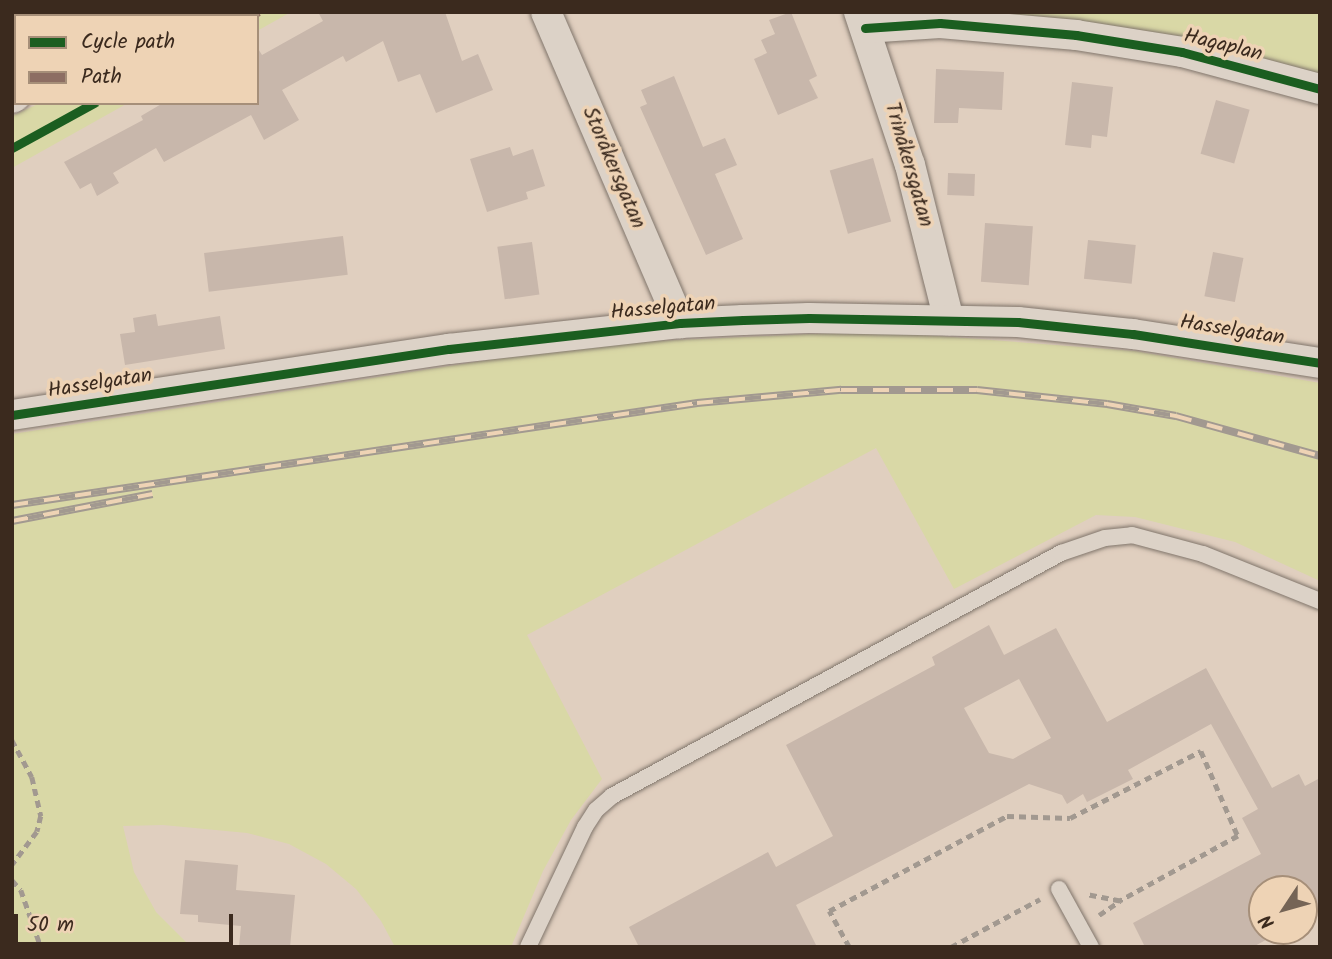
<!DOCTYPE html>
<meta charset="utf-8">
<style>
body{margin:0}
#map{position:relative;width:1332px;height:959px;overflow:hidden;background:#e0cfbf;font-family:Kalam,sans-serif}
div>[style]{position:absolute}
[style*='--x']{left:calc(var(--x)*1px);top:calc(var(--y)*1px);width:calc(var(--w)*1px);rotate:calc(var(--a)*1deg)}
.green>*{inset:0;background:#d9d8a6}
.building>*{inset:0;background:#c8b7ab;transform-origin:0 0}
.path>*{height:4.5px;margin-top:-2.25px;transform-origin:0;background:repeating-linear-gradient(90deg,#a29990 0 7px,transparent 0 12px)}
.roads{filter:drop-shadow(0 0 2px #80756b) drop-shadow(0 0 2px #80756b)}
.lane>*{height:16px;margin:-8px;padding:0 8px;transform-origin:8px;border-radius:8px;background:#dcd2c7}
.street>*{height:30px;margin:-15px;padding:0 15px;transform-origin:15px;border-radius:15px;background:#dcd2c7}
.rail>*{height:8px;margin-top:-4px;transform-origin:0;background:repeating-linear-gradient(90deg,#eed3b5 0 16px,#a29990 0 32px);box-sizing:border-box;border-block:2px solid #a29990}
.quiet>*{height:7px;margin-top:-3.5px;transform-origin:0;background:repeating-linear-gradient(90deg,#8d6e63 0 14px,transparent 0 21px)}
.cycleway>*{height:9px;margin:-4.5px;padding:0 4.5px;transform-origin:4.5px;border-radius:4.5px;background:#1b5e20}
span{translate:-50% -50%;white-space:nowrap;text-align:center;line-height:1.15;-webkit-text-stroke:7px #eed3b5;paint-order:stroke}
.street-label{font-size:21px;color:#3b2a1e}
.frame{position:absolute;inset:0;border:14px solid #3b2a1e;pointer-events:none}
.legend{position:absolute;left:14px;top:14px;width:245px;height:91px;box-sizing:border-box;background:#eed3b5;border:2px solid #a68f79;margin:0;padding:9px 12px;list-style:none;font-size:21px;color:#3b2a1e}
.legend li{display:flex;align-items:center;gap:14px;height:35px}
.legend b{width:35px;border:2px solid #a68f79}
.north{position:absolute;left:1248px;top:875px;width:70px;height:70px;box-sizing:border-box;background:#eed3b5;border:2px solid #a68f79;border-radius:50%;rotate:234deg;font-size:19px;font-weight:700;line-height:28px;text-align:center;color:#3b2a1e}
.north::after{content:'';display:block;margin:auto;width:24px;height:32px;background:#756456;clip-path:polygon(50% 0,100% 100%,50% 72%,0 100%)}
.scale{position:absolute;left:14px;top:914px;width:219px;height:32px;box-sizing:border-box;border:4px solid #3b2a1e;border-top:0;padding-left:9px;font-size:21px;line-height:24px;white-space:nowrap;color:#3b2a1e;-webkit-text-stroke:5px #eed3b5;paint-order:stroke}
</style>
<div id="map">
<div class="green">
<i style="clip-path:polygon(207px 12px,291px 12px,257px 31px,257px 16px,200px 16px)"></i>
<i style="clip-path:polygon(875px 12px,1320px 12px,1320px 76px,881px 19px)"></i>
<i style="clip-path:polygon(40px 103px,128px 103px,12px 168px,12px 116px)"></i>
<i style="clip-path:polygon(874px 331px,1135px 351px,1320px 383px,1320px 581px,1235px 542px,1135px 517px,1096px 515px,954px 589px,876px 448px,527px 635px,602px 779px,571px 820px,543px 871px,511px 947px,395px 947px,381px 921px,356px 889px,326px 864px,289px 844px,247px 833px,163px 825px,123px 826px,134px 872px,156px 912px,191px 947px,12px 947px,12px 434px,590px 344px)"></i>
</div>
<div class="building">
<i style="clip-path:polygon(318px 12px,445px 12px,462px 61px,478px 54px,493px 90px,436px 113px,420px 74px,398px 82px,383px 41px,346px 62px,343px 56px,282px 90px,299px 120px,264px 140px,251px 115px,164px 162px,156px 148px,113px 173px,119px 183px,97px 196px,91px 183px,80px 189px,64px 162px,143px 120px,141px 116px,163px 103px,257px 103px,257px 47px,262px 55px,323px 21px)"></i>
<i style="clip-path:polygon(791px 12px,817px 76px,809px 80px,818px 98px,778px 115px,754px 59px,767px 53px,761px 40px,775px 34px,769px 20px)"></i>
<i style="clip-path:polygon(936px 69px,1004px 72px,1002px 110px,959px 108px,958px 123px,934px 123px)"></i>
<i style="clip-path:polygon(674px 76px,703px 147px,725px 138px,737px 165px,715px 174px,743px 239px,706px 255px,640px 107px,647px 104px,641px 90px)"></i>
<i style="clip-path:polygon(1072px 82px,1113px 87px,1107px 137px,1092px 135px,1091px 148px,1065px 145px)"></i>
<i style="left:1216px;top:100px;width:35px;height:56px;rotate:16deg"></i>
<i style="clip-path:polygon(510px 147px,513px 156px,533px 149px,545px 186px,526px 192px,528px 199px,487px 212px,470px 159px)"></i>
<i style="left:873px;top:158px;width:66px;height:45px;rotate:74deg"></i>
<i style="left:948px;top:173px;width:27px;height:22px;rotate:2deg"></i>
<i style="left:985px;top:223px;width:48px;height:59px;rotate:4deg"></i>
<i style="left:343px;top:236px;width:39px;height:140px;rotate:83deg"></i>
<i style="left:1088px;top:240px;width:48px;height:39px;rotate:6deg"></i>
<i style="left:532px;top:242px;width:53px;height:35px;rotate:82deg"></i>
<i style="left:1213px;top:252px;width:31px;height:45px;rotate:11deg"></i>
<i style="clip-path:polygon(156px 314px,158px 326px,220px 316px,225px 349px,125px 365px,120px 334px,135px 332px,133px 318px)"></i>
<i style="clip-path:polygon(evenodd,989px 625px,1004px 655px,1056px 628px,1107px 722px,1206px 668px,1272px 788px,1299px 774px,1305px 786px,1320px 778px,1320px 911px,1304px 919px,1304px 889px,1262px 889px,1262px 931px,1282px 931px,1253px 947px,1145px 947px,1133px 923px,1261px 854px,1242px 818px,1258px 809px,1211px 724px,1128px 770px,1133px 779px,1087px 802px,1083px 794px,1067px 804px,1062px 795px,1029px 784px,796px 905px,817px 947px,639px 947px,629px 927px,768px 852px,776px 867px,833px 836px,786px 745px,935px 665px,932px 657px,989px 625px,1019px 679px,1051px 738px,1013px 759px,989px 753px,964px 708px,1019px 679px)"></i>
<i style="clip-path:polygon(185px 860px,238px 865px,236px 890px,295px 895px,290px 947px,239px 947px,241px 926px,198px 922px,198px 915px,180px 914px)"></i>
</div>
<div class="path">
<i style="--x:12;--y:740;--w:42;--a:61.6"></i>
<i style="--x:32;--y:777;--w:40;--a:77"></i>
<i style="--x:41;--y:816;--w:16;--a:104"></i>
<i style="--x:37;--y:832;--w:41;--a:127.1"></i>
<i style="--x:12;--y:880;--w:13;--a:48"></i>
<i style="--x:21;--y:890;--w:60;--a:70.7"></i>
<i style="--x:1099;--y:915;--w:25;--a:-34"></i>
<i style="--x:849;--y:947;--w:41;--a:-119.1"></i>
<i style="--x:829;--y:911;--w:202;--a:-28.1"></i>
<i style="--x:1007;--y:816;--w:63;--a:1.8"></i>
<i style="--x:1070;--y:818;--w:147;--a:-27.1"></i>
<i style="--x:1201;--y:751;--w:93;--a:66.5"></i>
<i style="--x:1238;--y:836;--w:135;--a:151.2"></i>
<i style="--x:1120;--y:901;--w:33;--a:-169"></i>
<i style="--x:951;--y:947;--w:101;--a:-28.3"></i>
</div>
<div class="roads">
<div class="lane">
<i style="--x:1059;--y:889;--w:66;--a:61.1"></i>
<i style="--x:528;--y:947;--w:133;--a:-64.6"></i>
<i style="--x:585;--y:827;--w:20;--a:-57"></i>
<i style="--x:596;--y:810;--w:21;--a:-41"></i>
<i style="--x:612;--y:796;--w:511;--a:-28.42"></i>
<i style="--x:1061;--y:553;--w:46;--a:-18.8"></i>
<i style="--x:1105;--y:538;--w:27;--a:-6"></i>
<i style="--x:1132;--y:535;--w:73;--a:15"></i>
<i style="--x:1203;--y:554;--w:126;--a:21.9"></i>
</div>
<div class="street">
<i style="--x:546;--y:12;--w:339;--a:66.7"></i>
<i style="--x:859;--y:12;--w:161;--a:71.6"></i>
<i style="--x:910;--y:165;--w:160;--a:75.9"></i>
<i style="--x:158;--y:16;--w:7;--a:-34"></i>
<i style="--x:865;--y:28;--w:75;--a:-3.8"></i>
<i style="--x:940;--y:23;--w:137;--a:5"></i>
<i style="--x:1076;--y:35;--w:107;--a:9.1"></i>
<i style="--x:1182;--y:52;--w:143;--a:15"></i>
<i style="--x:12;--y:98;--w:4;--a:-27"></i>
<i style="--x:12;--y:415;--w:442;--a:-8.6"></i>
<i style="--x:449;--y:349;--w:232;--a:-6.4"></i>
<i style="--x:680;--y:323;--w:63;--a:-2.7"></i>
<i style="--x:743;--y:320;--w:66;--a:-1.7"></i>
<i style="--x:809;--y:318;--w:209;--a:1.1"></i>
<i style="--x:1018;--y:322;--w:116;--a:6"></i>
<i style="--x:1133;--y:334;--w:189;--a:8.8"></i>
</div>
</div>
<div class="rail">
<i style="--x:12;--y:505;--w:693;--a:-8.47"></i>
<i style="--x:697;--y:403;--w:145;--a:-5.2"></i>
<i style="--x:841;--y:390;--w:136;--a:0"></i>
<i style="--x:977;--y:390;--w:131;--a:6.1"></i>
<i style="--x:1107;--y:404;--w:70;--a:9.9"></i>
<i style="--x:1176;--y:416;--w:149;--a:15.5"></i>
<i style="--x:12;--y:521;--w:143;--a:-10.9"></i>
</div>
<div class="quiet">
<i style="--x:253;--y:16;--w:7;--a:-34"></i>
</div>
<div class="cycleway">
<i style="--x:865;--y:28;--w:75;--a:-3.8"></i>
<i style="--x:940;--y:23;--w:137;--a:5"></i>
<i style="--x:1076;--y:35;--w:107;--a:9.1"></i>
<i style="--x:1182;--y:52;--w:143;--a:15"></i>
<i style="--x:12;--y:148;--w:94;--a:-28.8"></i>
<i style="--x:12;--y:415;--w:442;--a:-8.6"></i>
<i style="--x:449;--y:349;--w:232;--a:-6.4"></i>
<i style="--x:680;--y:323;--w:63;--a:-2.7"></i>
<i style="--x:743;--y:320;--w:66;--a:-1.7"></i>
<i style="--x:809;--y:318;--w:209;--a:1.1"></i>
<i style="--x:1018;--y:322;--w:116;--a:6"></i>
<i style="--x:1133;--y:334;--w:189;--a:8.8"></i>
</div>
<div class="street-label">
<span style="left:1223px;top:46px;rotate:14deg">Hagaplan</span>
<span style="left:908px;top:165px;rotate:74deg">Trinåkersgatan</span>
<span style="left:613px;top:168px;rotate:67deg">Storåkersgatan</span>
<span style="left:663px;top:309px;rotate:-5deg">Hasselgatan</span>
<span style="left:1232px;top:331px;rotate:9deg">Hasselgatan</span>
<span style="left:100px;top:384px;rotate:-9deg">Hasselgatan</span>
</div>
<div class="frame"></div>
<ul class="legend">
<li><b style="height:9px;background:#1b5e20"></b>Cycle path</li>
<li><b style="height:9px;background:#8d6e63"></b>Path</li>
</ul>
<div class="north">N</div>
<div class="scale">50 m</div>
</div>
